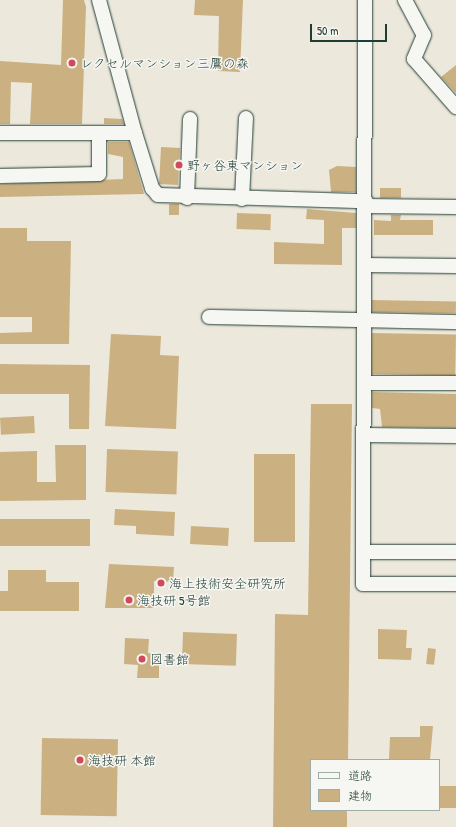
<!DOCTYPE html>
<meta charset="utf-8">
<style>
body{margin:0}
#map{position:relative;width:456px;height:827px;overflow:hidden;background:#ede8dc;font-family:"Patrick Hand","Klee One",sans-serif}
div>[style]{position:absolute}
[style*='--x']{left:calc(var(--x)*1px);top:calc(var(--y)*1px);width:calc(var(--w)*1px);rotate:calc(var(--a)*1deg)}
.building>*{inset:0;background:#cbb182;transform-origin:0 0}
.roads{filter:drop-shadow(0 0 1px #1f3d34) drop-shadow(0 0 1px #1f3d34)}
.minor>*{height:14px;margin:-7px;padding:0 7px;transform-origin:7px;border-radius:7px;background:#f6f6f2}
.dots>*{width:11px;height:11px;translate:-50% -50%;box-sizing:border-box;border:2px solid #f6f6f2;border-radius:50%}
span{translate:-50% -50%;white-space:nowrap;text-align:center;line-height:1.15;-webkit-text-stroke:3px #f6f6f2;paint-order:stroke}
.poi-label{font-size:13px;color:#1f3d34}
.left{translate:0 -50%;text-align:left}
.legend{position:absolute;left:310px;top:759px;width:130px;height:52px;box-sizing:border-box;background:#f6f6f2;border:1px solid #a0aca6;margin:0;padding:5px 7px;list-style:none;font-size:12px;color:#1f3d34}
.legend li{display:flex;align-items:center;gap:8px;height:20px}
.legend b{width:20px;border:1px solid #a0aca6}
.scale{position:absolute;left:310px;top:24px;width:77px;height:18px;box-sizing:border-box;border:2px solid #1f3d34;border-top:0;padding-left:5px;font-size:12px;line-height:14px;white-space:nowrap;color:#1f3d34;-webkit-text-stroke:3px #f6f6f2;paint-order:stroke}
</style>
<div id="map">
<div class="building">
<i style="clip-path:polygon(63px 0,84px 0,86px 7px,82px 124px,30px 124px,32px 83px,11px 82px,10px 124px,0 124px,0 61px,61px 65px)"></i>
<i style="clip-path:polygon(195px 0,243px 0,240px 72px,218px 71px,219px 16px,194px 15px)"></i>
<i style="clip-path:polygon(456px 65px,456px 93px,441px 77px)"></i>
<i style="clip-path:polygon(104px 118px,122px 119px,124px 124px,104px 124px)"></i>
<i style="clip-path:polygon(108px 142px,129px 142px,144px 194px,0 197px,0 184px,123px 179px,123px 157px,108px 154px)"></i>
<i style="left:161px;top:147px;width:19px;height:37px;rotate:3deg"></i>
<i style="clip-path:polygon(337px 166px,356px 167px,356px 192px,331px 192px,329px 170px)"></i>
<i style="left:380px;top:188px;width:21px;height:10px"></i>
<i style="left:169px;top:204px;width:10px;height:11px"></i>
<i style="clip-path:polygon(307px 209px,356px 213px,356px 228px,342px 228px,342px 265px,274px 264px,274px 242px,324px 244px,324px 220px,306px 219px)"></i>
<i style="left:237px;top:213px;width:34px;height:16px;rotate:2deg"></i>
<i style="clip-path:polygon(391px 215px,401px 215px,400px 220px,433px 220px,433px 235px,374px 235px,374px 220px,391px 221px)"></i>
<i style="clip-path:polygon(0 228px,27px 228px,27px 241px,71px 241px,69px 344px,0 344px,0 333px,32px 332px,32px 317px,0 317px)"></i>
<i style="left:372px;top:300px;width:84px;height:12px;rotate:1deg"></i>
<i style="left:372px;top:333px;width:84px;height:41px;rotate:1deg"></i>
<i style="clip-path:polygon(111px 334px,161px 336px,160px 355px,179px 356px,176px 429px,105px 426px)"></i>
<i style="clip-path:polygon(0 364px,90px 365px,89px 429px,69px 429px,69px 394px,0 394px)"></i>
<i style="clip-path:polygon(372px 392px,456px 394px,456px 428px,382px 427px,380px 409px,372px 408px)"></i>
<i style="clip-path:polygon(311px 404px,352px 404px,348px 760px,311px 760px,311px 810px,347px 810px,347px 827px,273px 827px,275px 614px,308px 615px)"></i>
<i style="left:34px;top:416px;width:17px;height:34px;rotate:87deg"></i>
<i style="clip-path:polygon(55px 445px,86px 445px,86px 500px,0 501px,0 452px,37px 451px,37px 482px,56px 482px)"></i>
<i style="left:107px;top:449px;width:71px;height:43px;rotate:2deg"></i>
<i style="left:254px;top:454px;width:41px;height:88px"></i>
<i style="clip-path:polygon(115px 509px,175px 512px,174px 536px,136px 534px,136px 526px,114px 525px)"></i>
<i style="left:0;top:519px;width:90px;height:27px"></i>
<i style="left:191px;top:526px;width:38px;height:18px;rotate:3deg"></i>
<i style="clip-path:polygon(109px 564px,174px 567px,173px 582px,154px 581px,154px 608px,105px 608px)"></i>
<i style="clip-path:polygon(8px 570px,46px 570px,46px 582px,79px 582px,79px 611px,0 611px,0 591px,8px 591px)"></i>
<i style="clip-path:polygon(378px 629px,407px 630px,406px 648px,412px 648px,411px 660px,378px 659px)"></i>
<i style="left:183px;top:632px;width:54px;height:32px;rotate:2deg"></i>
<i style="clip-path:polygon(125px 638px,149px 639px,148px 653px,159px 653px,159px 678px,137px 678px,138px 665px,124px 664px)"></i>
<i style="left:428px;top:648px;width:8px;height:16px;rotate:7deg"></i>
<i style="clip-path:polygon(420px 726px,433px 726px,430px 759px,389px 759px,390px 737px,420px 737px)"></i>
<i style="left:42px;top:738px;width:76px;height:77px;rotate:1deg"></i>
<i style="left:439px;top:786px;width:17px;height:22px"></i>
</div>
<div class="roads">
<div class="minor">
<i style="--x:99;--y:0;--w:138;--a:74.9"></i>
<i style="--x:135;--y:133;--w:58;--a:72.8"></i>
<i style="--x:152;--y:188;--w:9;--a:49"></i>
<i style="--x:158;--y:195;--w:208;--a:1.7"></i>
<i style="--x:365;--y:0;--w:584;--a:90.2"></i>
<i style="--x:363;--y:584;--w:93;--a:0"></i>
<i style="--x:405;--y:0;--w:40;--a:62"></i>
<i style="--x:424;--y:35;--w:26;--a:113"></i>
<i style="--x:414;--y:59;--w:64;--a:48.8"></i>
<i style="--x:0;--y:133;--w:135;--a:0"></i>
<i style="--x:0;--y:176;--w:99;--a:-1.2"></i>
<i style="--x:99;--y:174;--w:41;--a:-90"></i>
<i style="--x:187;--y:198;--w:79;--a:-87.8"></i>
<i style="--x:242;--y:199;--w:81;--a:-87.2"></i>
<i style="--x:366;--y:206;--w:90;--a:0.6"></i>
<i style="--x:365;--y:265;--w:91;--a:0.6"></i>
<i style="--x:209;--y:317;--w:247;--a:1.2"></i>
<i style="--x:364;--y:383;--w:92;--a:0"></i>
<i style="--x:364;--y:435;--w:92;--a:0.6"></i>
<i style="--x:363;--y:552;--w:93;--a:0"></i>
</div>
</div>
<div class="dots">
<i style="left:72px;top:63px;background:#d1495b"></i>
<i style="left:179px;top:165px;background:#d1495b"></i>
<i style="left:161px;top:583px;background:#d1495b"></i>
<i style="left:129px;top:600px;background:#d1495b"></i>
<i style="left:142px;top:659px;background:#d1495b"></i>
<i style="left:80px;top:760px;background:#d1495b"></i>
</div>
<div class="poi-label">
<span class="left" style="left:80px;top:63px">レクセルマンション三鷹の森</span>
<span class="left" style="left:187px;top:165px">野ヶ谷東マンション</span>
<span class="left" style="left:169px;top:583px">海上技術安全研究所</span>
<span class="left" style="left:137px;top:600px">海技研 5号館</span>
<span class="left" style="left:150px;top:659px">図書館</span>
<span class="left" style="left:88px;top:760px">海技研 本館</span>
</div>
<ul class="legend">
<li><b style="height:5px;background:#f6f6f2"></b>道路</li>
<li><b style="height:11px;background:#cbb182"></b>建物</li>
</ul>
<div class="scale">50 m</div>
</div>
